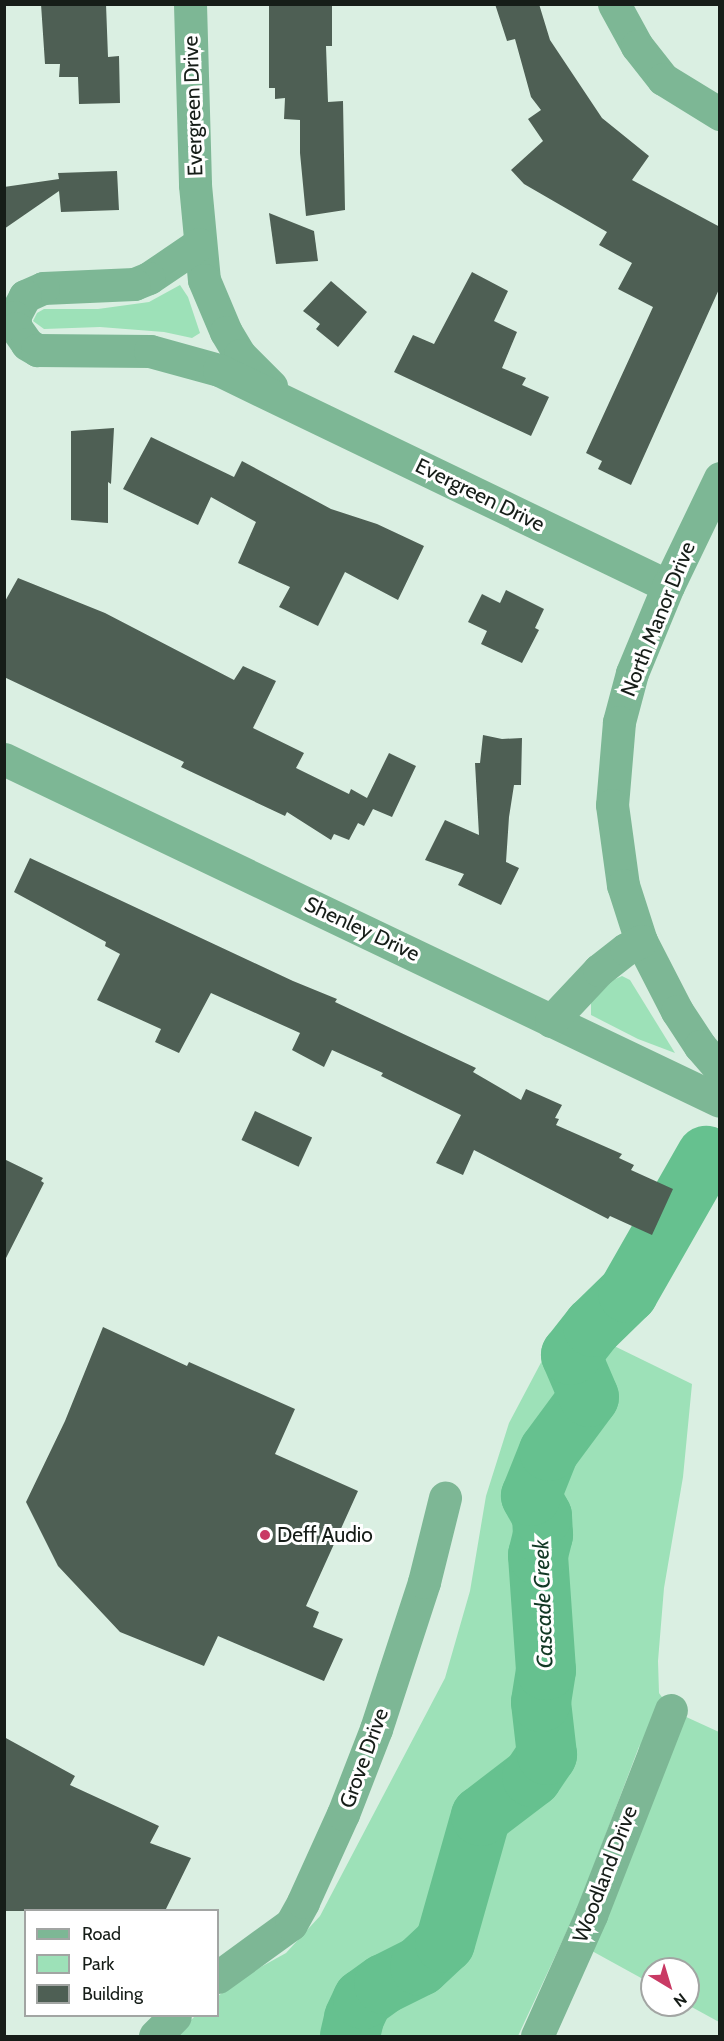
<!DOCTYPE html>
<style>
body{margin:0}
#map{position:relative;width:724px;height:2041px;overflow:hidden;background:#daefe2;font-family:Cabin,sans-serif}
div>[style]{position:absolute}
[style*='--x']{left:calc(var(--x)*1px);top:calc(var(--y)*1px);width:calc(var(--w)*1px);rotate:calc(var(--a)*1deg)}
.green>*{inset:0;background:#9de1b8}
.river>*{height:60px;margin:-30px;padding:0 30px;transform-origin:30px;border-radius:30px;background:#66c18f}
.building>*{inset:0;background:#4e5f54;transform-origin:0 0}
.street>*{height:33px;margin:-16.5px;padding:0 16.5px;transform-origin:16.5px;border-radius:16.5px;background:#7db795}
.dots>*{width:16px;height:16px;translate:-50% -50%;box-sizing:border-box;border:3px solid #fff;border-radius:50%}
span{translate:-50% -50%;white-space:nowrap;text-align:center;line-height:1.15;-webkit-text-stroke:6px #fff;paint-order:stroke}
.street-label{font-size:21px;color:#161d18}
.poi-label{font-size:21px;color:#161d18}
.left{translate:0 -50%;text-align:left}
.water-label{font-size:22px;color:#113824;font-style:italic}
.frame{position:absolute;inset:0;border:6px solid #161d18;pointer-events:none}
.legend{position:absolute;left:24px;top:1909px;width:195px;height:108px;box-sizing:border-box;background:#fff;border:2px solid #a2a5a3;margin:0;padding:8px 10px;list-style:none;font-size:18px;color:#161d18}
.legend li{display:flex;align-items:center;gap:12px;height:30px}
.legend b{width:30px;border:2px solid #a2a5a3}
.north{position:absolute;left:640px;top:1957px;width:60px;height:60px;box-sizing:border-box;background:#fff;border:2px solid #a2a5a3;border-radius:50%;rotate:142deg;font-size:16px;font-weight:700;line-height:24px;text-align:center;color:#161d18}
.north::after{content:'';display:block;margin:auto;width:21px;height:27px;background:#c93a64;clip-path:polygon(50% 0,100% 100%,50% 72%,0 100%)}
</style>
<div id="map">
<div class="green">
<i style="clip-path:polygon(180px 285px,188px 297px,200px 333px,192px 338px,164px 332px,100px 327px,44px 329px,33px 321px,37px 313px,44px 309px,98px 309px,149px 302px)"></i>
<i style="clip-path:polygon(622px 976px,630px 980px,675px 1053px,638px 1039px,591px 1015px,591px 1002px,613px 980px)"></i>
<i style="clip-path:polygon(563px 1321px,692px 1384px,683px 1477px,664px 1588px,658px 1661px,659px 1693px,671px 1710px,719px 1732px,719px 2022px,688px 2005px,688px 1969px,652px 1969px,652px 1984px,592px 1951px,640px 1744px,579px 1905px,518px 2036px,176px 2036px,195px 2016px,218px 2016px,218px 1996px,243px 1977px,286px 1953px,320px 1916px,445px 1678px,470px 1591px,486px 1496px,509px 1423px)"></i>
</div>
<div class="river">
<i style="--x:350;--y:2036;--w:18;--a:-77"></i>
<i style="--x:354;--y:2018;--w:21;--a:-65"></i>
<i style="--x:363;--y:1999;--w:26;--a:-36"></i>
<i style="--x:384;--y:1984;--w:40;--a:-26.6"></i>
<i style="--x:420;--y:1966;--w:34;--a:-43"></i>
<i style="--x:445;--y:1943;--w:132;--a:-74.2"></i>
<i style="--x:481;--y:1816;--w:64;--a:-37.4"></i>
<i style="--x:532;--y:1777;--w:27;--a:-56"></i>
<i style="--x:547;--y:1755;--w:53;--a:-96.5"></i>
<i style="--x:541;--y:1702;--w:32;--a:-81"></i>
<i style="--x:546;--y:1670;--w:115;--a:-94"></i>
<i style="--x:538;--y:1555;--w:21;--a:-76"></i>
<i style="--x:543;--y:1535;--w:19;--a:-93"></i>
<i style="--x:542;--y:1516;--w:23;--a:-119"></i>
<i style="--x:531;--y:1496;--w:48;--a:-68.2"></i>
<i style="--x:549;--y:1451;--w:67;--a:-53.5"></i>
<i style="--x:589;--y:1397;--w:46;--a:-113.2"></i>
<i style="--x:571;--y:1355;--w:36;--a:-52"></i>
<i style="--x:593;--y:1327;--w:49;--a:-44.2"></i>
<i style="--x:628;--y:1293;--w:158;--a:-60.3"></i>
</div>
<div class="building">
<i style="clip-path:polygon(41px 4px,106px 4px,108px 57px,119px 56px,120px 103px,79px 104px,78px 77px,59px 77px,60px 64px,45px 64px)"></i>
<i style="clip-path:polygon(269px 4px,332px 4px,332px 46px,326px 46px,328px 102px,343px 101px,345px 210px,306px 216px,300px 153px,300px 120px,284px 119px,285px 98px,275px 99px,275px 88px,269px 88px)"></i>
<i style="clip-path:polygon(495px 4px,539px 4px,550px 40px,602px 118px,649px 156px,632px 180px,720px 227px,720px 287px,631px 485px,598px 469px,602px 461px,586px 453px,653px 307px,618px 289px,632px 263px,599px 245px,607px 232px,524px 184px,511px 170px,543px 141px,528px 119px,541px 110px,531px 97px,515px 39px,507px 41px)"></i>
<i style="clip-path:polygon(117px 171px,119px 210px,61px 212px,59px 191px,4px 229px,4px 187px,59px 179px,58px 173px)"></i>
<i style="clip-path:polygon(269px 213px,314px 231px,318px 261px,276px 264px)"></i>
<i style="clip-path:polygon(472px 272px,508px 291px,494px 321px,517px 332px,502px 368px,526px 378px,522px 385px,549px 397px,531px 436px,394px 372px,413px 335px,434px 344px)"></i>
<i style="clip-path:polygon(331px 281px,367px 312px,338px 347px,316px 329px,320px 324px,303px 311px)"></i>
<i style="clip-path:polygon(114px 428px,111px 484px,108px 482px,108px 523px,71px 520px,71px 431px)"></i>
<i style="clip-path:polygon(151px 437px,234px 477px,242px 461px,331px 509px,377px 524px,424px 546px,398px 600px,345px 572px,318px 626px,279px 607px,290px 587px,238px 563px,256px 522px,211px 497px,198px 525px,123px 489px)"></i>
<i style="clip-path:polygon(18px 578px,105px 613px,234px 680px,243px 666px,276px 681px,253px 728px,304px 753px,296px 768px,349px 794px,351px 789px,367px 798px,389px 753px,416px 766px,392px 817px,373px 809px,364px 826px,358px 823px,349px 840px,334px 834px,331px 840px,287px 812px,285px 816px,181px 767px,184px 762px,4px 677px,4px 603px)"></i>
<i style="clip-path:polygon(506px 590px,544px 609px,535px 628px,539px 630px,522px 663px,481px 644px,487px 631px,468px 622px,482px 594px,500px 603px)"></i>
<i style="clip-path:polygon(483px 735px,502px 739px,522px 738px,521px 785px,514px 785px,509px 817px,506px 862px,519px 868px,501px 905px,458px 885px,464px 874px,425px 860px,445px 820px,479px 835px,475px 763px,480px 763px)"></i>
<i style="clip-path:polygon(30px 858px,293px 981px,337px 999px,335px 1002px,476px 1068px,473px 1072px,521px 1100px,526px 1089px,562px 1105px,555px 1118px,559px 1119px,556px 1125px,622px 1154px,619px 1158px,634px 1165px,631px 1170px,673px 1189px,652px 1235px,610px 1216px,608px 1219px,474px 1150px,463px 1175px,436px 1163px,461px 1115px,381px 1076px,383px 1073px,332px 1050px,324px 1067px,292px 1050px,300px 1033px,211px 993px,179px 1053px,155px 1042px,161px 1029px,97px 1000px,120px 954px,105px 946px,106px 942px,14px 892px)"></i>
<i style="left:255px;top:1111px;width:63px;height:32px;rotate:25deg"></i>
<i style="clip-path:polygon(4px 1159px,43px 1178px,41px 1181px,44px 1183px,4px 1262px)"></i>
<i style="clip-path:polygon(103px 1327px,187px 1366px,189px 1362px,295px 1409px,275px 1454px,358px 1491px,306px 1606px,319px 1612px,313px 1627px,343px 1639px,324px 1681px,218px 1636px,204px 1666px,120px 1632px,58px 1566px,26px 1502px,65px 1421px)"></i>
<i style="clip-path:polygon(4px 1737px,75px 1776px,70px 1785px,159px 1826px,150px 1843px,191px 1858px,165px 1911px,4px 1911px)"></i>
</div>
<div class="street">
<i style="--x:190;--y:4;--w:181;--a:88.4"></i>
<i style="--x:195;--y:185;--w:95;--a:84.6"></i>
<i style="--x:204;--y:280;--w:56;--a:67.1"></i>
<i style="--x:226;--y:332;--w:27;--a:59"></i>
<i style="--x:240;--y:355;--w:44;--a:45"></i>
<i style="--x:614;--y:4;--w:48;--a:61.3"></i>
<i style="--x:637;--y:46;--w:42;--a:51.8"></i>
<i style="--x:663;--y:79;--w:67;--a:31.6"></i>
<i style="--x:199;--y:244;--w:60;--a:145.8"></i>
<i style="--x:149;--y:278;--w:16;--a:158"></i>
<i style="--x:134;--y:284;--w:91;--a:177.5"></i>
<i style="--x:43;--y:288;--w:20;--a:156"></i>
<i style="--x:25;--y:296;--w:24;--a:118"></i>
<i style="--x:14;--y:317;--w:11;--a:80"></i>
<i style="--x:16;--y:328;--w:19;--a:55"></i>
<i style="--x:27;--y:344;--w:12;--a:31"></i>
<i style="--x:37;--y:350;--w:113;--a:0.5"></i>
<i style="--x:150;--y:351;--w:72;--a:15.4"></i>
<i style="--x:219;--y:370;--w:498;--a:25.7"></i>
<i style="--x:720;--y:478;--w:120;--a:115.7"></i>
<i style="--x:668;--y:586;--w:94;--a:112.5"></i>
<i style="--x:632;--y:673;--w:51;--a:104.9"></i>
<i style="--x:619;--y:722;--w:83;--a:94.8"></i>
<i style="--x:612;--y:805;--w:81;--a:82.2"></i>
<i style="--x:623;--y:885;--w:59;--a:72.2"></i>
<i style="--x:641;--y:941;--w:79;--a:62.8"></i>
<i style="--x:677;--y:1011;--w:42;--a:56.7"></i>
<i style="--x:700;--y:1046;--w:30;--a:49"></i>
<i style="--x:4;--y:759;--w:793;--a:25.53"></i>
<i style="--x:551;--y:1021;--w:70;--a:-46.7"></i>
<i style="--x:599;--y:970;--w:34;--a:-38"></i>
<i style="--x:626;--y:949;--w:17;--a:-28"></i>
<i style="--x:218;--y:1977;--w:90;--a:-36"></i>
<i style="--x:291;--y:1924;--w:25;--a:-61"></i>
<i style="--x:303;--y:1902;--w:97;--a:-65.6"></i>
<i style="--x:343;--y:1814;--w:91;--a:-68.8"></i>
<i style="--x:376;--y:1729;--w:155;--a:-71.9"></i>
<i style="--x:424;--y:1582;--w:87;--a:-76"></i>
<i style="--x:155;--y:2036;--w:28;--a:-45"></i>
<i style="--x:537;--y:2036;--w:133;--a:-65.9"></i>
<i style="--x:591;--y:1915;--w:220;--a:-68.7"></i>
</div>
<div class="dots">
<i style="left:265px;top:1535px;background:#c93a64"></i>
</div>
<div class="street-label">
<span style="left:193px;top:106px;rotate:-92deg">Evergreen Drive</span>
<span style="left:480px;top:495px;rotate:26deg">Evergreen Drive</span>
<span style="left:658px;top:619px;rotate:-68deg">North Manor Drive</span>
<span style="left:362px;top:929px;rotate:25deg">Shenley Drive</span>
<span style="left:364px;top:1758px;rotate:-70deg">Grove Drive</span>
<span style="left:605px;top:1874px;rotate:-69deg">Woodland Drive</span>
</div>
<div class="poi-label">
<span class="left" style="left:277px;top:1535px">Deff Audio</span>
</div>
<div class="water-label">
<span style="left:543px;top:1604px;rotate:-92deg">Cascade Creek</span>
</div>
<div class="frame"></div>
<ul class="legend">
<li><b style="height:8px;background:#7db795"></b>Road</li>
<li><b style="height:16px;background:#9de1b8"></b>Park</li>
<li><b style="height:16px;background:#4e5f54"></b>Building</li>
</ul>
<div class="north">N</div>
</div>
